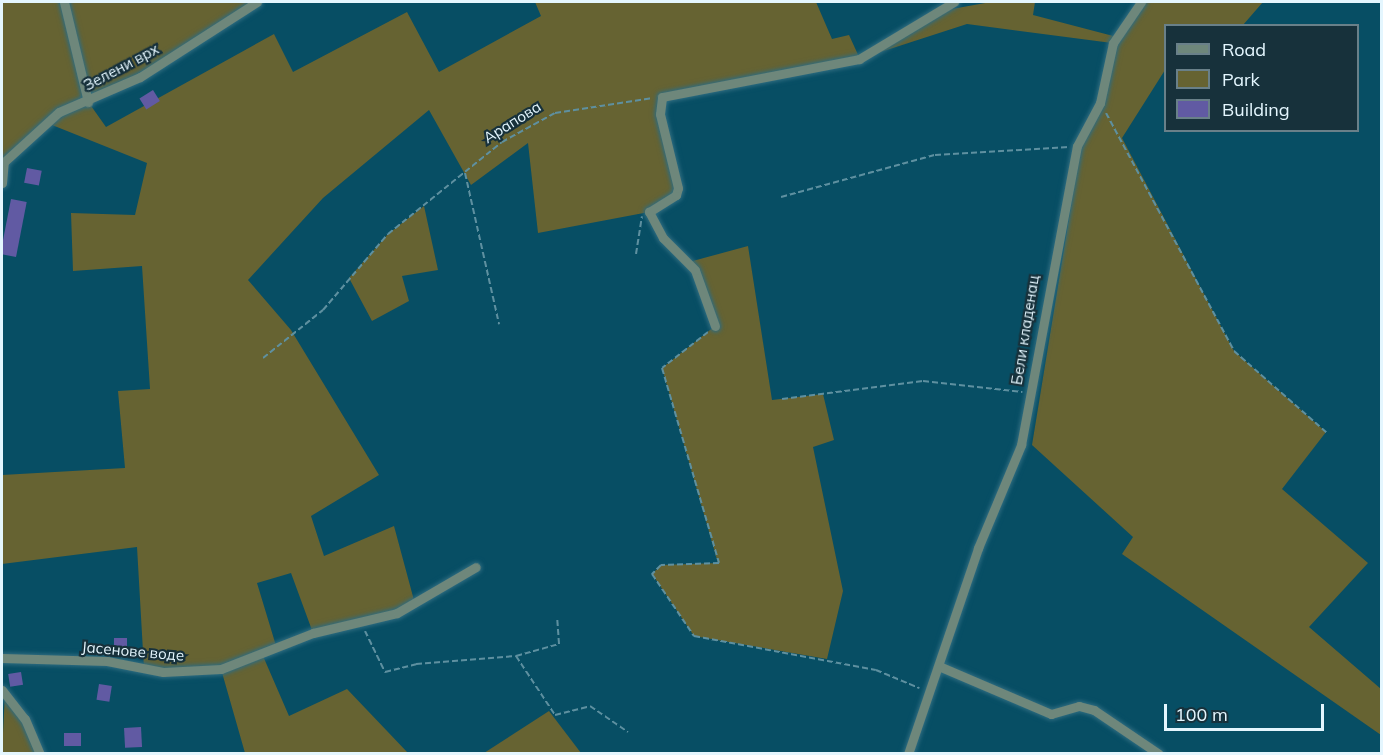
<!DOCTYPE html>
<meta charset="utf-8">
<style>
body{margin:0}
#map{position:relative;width:1383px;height:755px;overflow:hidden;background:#074e64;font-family:Mulish,sans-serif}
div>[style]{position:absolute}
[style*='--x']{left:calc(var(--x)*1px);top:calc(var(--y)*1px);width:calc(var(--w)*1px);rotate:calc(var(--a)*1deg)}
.green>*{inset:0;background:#666332}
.building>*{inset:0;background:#615aa3;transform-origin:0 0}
.path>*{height:2px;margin-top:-1px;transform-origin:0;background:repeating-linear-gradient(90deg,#5e90a0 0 6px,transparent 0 9px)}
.roads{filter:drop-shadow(0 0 2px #2f6c80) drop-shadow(0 0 2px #2f6c80)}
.minor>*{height:9px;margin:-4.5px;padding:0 4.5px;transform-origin:4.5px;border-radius:4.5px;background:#6e877b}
span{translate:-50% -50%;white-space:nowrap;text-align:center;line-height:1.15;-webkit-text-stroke:4.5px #17313b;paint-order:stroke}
.street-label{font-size:15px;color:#e4f6fe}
.frame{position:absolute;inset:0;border:3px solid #e4f6fe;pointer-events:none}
.legend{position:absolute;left:1164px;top:24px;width:195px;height:108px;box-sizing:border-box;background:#17313b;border:2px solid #698089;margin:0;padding:8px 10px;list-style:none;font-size:18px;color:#e4f6fe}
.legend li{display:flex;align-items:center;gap:12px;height:30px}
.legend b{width:30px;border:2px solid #698089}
.scale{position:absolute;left:1164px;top:704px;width:160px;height:27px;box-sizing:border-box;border:3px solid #e4f6fe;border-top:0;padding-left:8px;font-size:18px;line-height:21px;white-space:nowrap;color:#e4f6fe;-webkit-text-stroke:4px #17313b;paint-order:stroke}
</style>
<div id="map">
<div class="green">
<i style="clip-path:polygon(2px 2px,257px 2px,89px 103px,106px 127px,274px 34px,293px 72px,407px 12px,439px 72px,541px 16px,535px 2px,816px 2px,832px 39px,849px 35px,860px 59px,946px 10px,991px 2px,1035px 2px,1033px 15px,1117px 37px,1141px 2px,1263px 2px,1243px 25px,1166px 26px,1165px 70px,1122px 138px,1234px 351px,1326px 432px,1282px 489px,1368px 563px,1309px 627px,1381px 689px,1381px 735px,1122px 554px,1133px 537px,1032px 445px,1080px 151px,1100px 103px,1112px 43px,967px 24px,859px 59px,676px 91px,660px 104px,678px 188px,649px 212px,538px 233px,528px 143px,471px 185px,429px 110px,323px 198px,248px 280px,291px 330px,379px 475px,311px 516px,324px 556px,394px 526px,415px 604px,313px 633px,291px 573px,257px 583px,277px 649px,263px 656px,289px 716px,347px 689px,408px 753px,245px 753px,221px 669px,144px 669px,137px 547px,2px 564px,2px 475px,125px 468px,118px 391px,150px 389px,142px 266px,73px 271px,71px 213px,135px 215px,147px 163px,47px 123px,2px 162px)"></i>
<i style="clip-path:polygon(424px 206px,438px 270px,402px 276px,409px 301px,372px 321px,349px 278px,388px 234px)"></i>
<i style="clip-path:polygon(748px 246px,772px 400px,823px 394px,834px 440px,813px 447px,843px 591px,827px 659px,694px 636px,652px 574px,661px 565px,718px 563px,662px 368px,715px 326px,689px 262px)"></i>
<i style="clip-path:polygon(5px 693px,40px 753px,2px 753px)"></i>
<i style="clip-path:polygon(549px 711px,581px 753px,484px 753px)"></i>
</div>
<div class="building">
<i style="left:153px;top:90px;width:13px;height:16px;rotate:58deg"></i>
<i style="left:27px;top:168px;width:15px;height:15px;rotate:11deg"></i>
<i style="left:11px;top:199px;width:16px;height:56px;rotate:11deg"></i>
<i style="left:114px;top:638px;width:13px;height:17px"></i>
<i style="left:21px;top:672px;width:13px;height:13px;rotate:81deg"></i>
<i style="left:99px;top:684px;width:13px;height:16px;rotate:9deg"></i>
<i style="left:141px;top:727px;width:20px;height:17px;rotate:87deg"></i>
<i style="left:64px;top:733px;width:17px;height:13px"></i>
</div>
<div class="path">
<i style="--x:1106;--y:113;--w:270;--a:61.7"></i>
<i style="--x:1234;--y:351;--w:123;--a:41.4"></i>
<i style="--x:465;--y:173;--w:155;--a:77.3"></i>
<i style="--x:781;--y:197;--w:160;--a:-15.3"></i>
<i style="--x:935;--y:155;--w:134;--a:-3.4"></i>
<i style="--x:636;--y:254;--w:38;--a:-81"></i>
<i style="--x:708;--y:332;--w:58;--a:142"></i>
<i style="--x:662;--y:368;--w:203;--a:73.7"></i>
<i style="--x:719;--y:563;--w:58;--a:178"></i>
<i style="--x:661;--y:565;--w:13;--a:135"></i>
<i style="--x:652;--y:574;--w:75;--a:55.9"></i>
<i style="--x:694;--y:636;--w:185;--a:10.6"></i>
<i style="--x:876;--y:670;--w:47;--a:22.7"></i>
<i style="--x:263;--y:358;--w:77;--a:-38.7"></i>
<i style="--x:323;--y:310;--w:100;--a:-49.5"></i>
<i style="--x:388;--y:234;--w:146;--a:-38.9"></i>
<i style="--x:502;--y:142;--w:60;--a:-28.7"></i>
<i style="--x:555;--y:113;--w:99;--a:-8.7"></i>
<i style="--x:782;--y:399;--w:142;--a:-7.3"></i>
<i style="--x:923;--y:381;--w:100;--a:6.3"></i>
<i style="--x:365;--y:631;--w:46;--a:64"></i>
<i style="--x:385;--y:672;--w:32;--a:-14"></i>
<i style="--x:416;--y:664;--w:100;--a:-4.6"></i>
<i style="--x:516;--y:656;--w:71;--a:56.5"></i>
<i style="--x:555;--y:715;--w:36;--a:-14"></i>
<i style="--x:590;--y:706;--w:46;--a:34.4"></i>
<i style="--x:516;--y:656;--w:45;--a:-15.6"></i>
<i style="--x:559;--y:644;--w:26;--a:-94"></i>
</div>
<div class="roads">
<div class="minor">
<i style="--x:64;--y:2;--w:103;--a:76.5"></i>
<i style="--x:2;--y:183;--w:21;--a:-85"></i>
<i style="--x:4;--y:162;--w:74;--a:-42.3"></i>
<i style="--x:59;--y:112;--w:88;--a:-23.4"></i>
<i style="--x:140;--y:77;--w:139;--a:-32.7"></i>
<i style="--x:715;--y:326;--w:59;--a:-109.7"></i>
<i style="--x:695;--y:270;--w:45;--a:-135"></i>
<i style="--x:663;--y:238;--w:30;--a:-118"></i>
<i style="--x:649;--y:212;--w:32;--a:-32"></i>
<i style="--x:676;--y:195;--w:7;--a:-74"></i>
<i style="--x:678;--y:188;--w:76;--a:-103.7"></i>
<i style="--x:660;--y:114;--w:17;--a:-83"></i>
<i style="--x:662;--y:97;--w:201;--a:-10.9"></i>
<i style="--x:859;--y:59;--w:111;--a:-31"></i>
<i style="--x:2;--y:658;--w:105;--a:1.6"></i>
<i style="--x:107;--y:661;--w:57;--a:11.1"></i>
<i style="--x:163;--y:672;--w:58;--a:-3"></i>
<i style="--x:221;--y:669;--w:99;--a:-21.4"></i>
<i style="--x:313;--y:633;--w:86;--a:-13.4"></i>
<i style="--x:397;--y:613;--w:91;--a:-30.2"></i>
<i style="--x:941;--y:667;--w:120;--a:23.1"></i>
<i style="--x:1051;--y:714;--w:29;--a:-16"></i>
<i style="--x:1079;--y:706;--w:16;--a:15"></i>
<i style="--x:1094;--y:710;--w:78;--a:34.1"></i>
<i style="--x:2;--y:690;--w:37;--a:52"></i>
<i style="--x:25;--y:719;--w:38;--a:67"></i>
<i style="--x:908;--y:754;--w:218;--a:-71.2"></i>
<i style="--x:978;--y:548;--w:112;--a:-67.3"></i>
<i style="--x:1021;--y:445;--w:304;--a:-79.4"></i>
<i style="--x:1077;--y:146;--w:49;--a:-61.9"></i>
<i style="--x:1100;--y:103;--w:61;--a:-77.8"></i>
<i style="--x:1113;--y:43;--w:50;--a:-55.7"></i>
</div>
</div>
<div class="street-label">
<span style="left:121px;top:67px;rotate:-28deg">Зелени врх</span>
<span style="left:512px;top:122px;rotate:-32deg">Арапова</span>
<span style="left:1025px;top:330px;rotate:-81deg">Бели кладенац</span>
<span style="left:133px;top:651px;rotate:5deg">Јасенове воде</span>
</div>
<div class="frame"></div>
<ul class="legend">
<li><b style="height:8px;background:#6e877b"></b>Road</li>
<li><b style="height:16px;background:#666332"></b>Park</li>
<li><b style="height:16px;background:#615aa3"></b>Building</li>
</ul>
<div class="scale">100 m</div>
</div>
